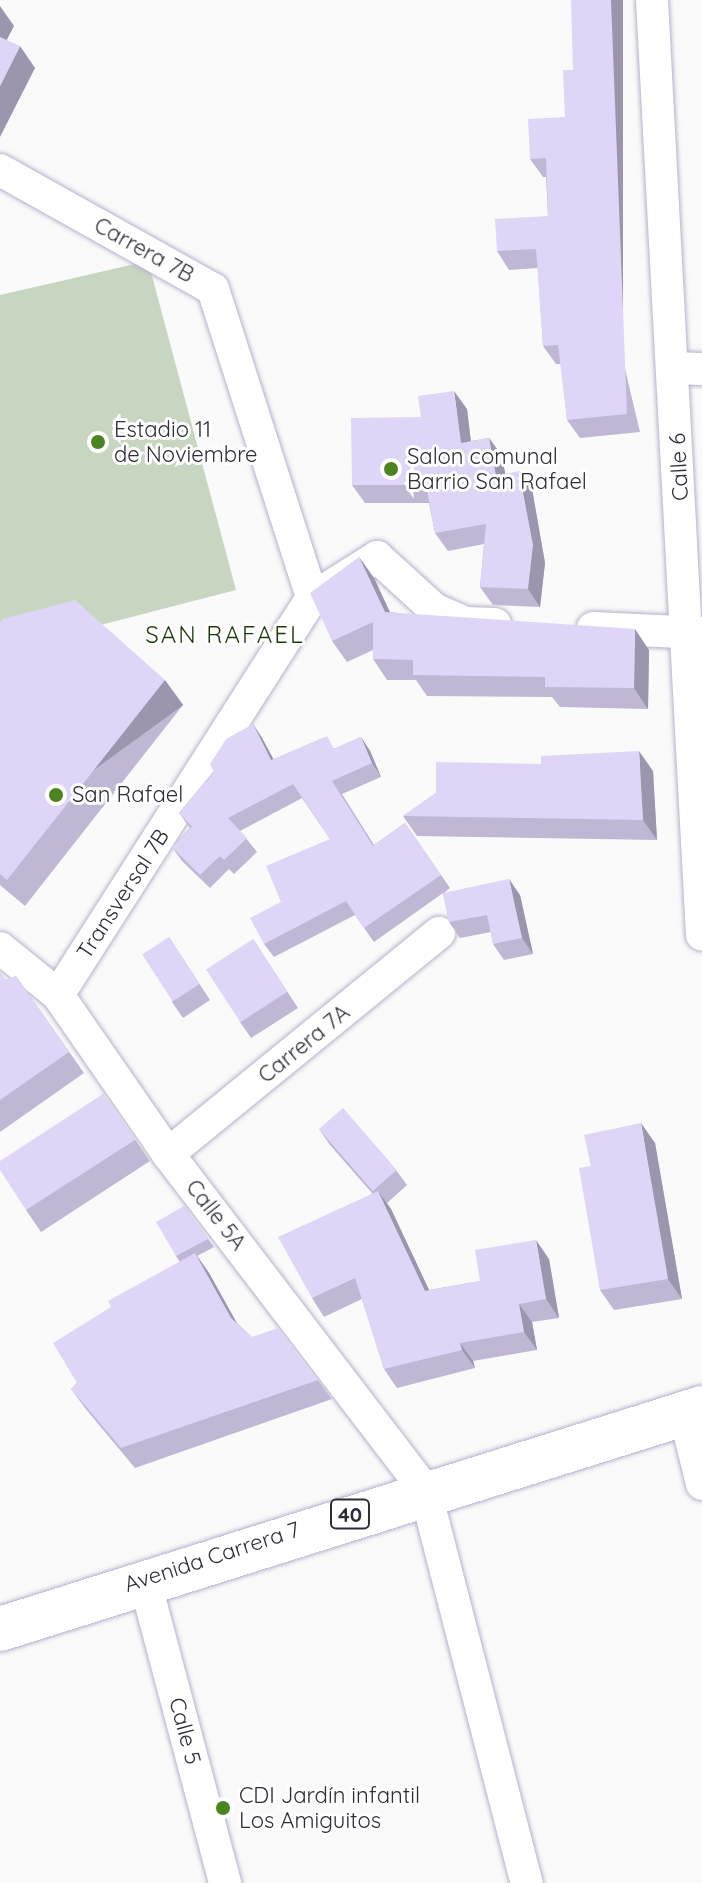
<!DOCTYPE html>
<meta charset="utf-8">
<style>
body{margin:0}
#map{position:relative;width:702px;height:1883px;overflow:hidden;background:#fafafa;font-family:Quicksand,sans-serif}
div>[style]{position:absolute}
[style*='--x']{left:calc(var(--x)*1px);top:calc(var(--y)*1px);width:calc(var(--w)*1px);rotate:calc(var(--a)*1deg)}
.green>*{inset:0;background:#c8d6c1}
.roads{filter:drop-shadow(0 0 2px #b8b0cc) drop-shadow(0 0 2px #b8b0cc)}
.street>*{height:32px;margin:-16px;padding:0 16px;transform-origin:16px;border-radius:16px;background:#fff}
.primary>*{height:44px;margin:-22px;padding:0 22px;transform-origin:22px;border-radius:22px;background:#fff}
.wall>*{inset:0;background:#bfb7d4}
.shaded-wall>*{inset:0;background:#9b95ad;transform-origin:0 0}
.building>*{inset:0;background:#ded5f7;transform-origin:0 0}
.dots>*{width:22px;height:22px;translate:-50% -50%;box-sizing:border-box;border:4px solid #fff;border-radius:50%}
span{translate:-50% -50%;white-space:nowrap;text-align:center;line-height:1.15;-webkit-text-stroke:6px #fff;paint-order:stroke}
.shield-label span{padding:2px 6px;background:#fff;border:2px solid;border-radius:6px;-webkit-text-stroke-width:0}
.shield-label{font-size:20px;color:#2f2c37;font-weight:700}
.street-label{font-size:22px;color:#2f2c37}
.poi-label{font-size:22px;color:#2f2c37}
.left{translate:0 -50%;text-align:left}
.neighbourhood-label{font-size:24px;color:#1d3909;letter-spacing:2px}
</style>
<div id="map">
<div class="green">
<i style="clip-path:polygon(148px 261px,236px 590px,0 651px,0 295px)"></i>
</div>
<div class="roads">
<div class="street">
<i style="--x:652;--y:0;--w:936;--a:86.94"></i>
<i style="--x:0;--y:170;--w:244;--a:29.2"></i>
<i style="--x:213;--y:289;--w:324;--a:72.2"></i>
<i style="--x:674;--y:368;--w:28;--a:2"></i>
<i style="--x:593;--y:628;--w:109;--a:2.6"></i>
<i style="--x:0;--y:948;--w:75;--a:39"></i>
<i style="--x:58;--y:995;--w:193;--a:55.3"></i>
<i style="--x:168;--y:1154;--w:423;--a:52.6"></i>
<i style="--x:425;--y:1490;--w:406;--a:75.5"></i>
<i style="--x:58;--y:995;--w:471;--a:-57.4"></i>
<i style="--x:312;--y:598;--w:77;--a:-32.2"></i>
<i style="--x:377;--y:557;--w:77;--a:42.4"></i>
<i style="--x:434;--y:609;--w:35;--a:24"></i>
<i style="--x:466;--y:623;--w:29;--a:2"></i>
<i style="--x:168;--y:1154;--w:350;--a:-39.2"></i>
<i style="--x:685;--y:1415;--w:71;--a:76.2"></i>
<i style="--x:144;--y:1578;--w:316;--a:75.1"></i>
</div>
<div class="primary">
<i style="--x:0;--y:1629;--w:736;--a:-17.47"></i>
</div>
</div>
<div class="wall">
<i style="clip-path:polygon(565px 117px,640px 432px,580px 438px,567px 420px,561px 364px,556px 364px,543px 346px,538px 268px,509px 270px,497px 251px,548px 216px,546px 177px,543px 177px,530px 159px)"></i>
<i style="clip-path:polygon(467px 409px,471px 441px,489px 438px,502px 456px,505px 474px,532px 489px,545px 563px,540px 607px,493px 605px,480px 587px,484px 544px,448px 551px,435px 533px,429px 503px,365px 503px,352px 485px,421px 417px)"></i>
<i style="clip-path:polygon(359px 557px,374px 578px,390px 612px,649px 650px,648px 709px,560px 707px,552px 697px,427px 696px,416px 680px,387px 680px,373px 659px,373px 650px,347px 662px,332px 641px)"></i>
<i style="clip-path:polygon(0 623px,183px 705px,25px 906px,0 885px)"></i>
<i style="clip-path:polygon(253px 724px,262px 738px,273px 759px,336px 748px,361px 737px,370px 751px,381px 777px,342px 794px,374px 845px,405px 823px,450px 888px,444px 893px,520px 895px,533px 954px,504px 960px,493px 944px,491px 932px,460px 938px,449px 922px,443px 893px,374px 942px,355px 915px,274px 957px,264px 944px,281px 902px,330px 839px,302px 798px,240px 831px,257px 852px,234px 874px,229px 869px,210px 888px,182px 861px,172px 847px,190px 828px,179px 813px)"></i>
<i style="clip-path:polygon(653px 771px,657px 840px,417px 836px,403px 816px,436px 793px)"></i>
<i style="clip-path:polygon(169px 937px,210px 1000px,183px 1018px,172px 1002px)"></i>
<i style="clip-path:polygon(253px 939px,298px 1008px,251px 1038px,240px 1022px)"></i>
<i style="clip-path:polygon(0 973px,6px 980px,16px 976px,84px 1073px,0 1132px)"></i>
<i style="clip-path:polygon(103px 1094px,150px 1161px,41px 1232px,26px 1210px)"></i>
<i style="clip-path:polygon(319px 1129px,396px 1170px,407px 1185px,387px 1203px,391px 1209px,429px 1290px,480px 1281px,549px 1259px,559px 1318px,532px 1322px,537px 1350px,473px 1361px,475px 1368px,397px 1388px,384px 1369px,362px 1299px,324px 1317px,312px 1298px,372px 1193px,330px 1145px)"></i>
<i style="clip-path:polygon(655px 1143px,682px 1299px,614px 1310px,600px 1290px,591px 1166px)"></i>
<i style="clip-path:polygon(184px 1206px,214px 1247px,197px 1256px,209px 1273px,237px 1323px,252px 1337px,318px 1380px,332px 1399px,135px 1468px,85px 1408px,71px 1389px,77px 1383px,111px 1307px,180px 1262px,176px 1256px)"></i>
</div>
<div class="shaded-wall">
<i style="left:611px;top:0;width:12px;height:414px"></i>
<i style="clip-path:polygon(0 6px,14px 26px,1px 51px,0 50px)"></i>
<i style="clip-path:polygon(20px 46px,35px 68px,0 137px,0 86px)"></i>
<i style="clip-path:polygon(454px 391px,467px 409px,473px 461px,461px 443px)"></i>
<i style="clip-path:polygon(489px 438px,502px 456px,509px 494px,496px 476px)"></i>
<i style="clip-path:polygon(519px 471px,532px 489px,545px 563px,540px 607px,528px 589px)"></i>
<i style="clip-path:polygon(359px 557px,374px 578px,399px 632px,385px 612px)"></i>
<i style="clip-path:polygon(635px 629px,649px 650px,648px 709px,634px 688px)"></i>
<i style="left:165px;top:680px;width:31px;height:255px;rotate:54deg"></i>
<i style="clip-path:polygon(253px 724px,262px 738px,281px 773px,271px 760px)"></i>
<i style="clip-path:polygon(361px 737px,370px 751px,381px 777px,372px 763px)"></i>
<i style="clip-path:polygon(639px 751px,653px 771px,657px 840px,643px 820px)"></i>
<i style="clip-path:polygon(509px 879px,520px 895px,533px 954px,522px 938px)"></i>
<i style="clip-path:polygon(641px 1123px,655px 1143px,682px 1299px,668px 1279px)"></i>
<i style="clip-path:polygon(378px 1191px,391px 1209px,438px 1309px,425px 1291px)"></i>
<i style="clip-path:polygon(536px 1240px,549px 1259px,559px 1318px,546px 1299px)"></i>
<i style="clip-path:polygon(195px 1253px,209px 1273px,245px 1338px,231px 1318px)"></i>
<i style="clip-path:polygon(519px 1304px,532px 1322px,537px 1350px,524px 1332px)"></i>
<i style="clip-path:polygon(460px 1343px,473px 1361px,475px 1368px,462px 1350px)"></i>
</div>
<div class="building">
<i style="clip-path:polygon(571px 0,611px 0,627px 414px,567px 420px,558px 345px,543px 346px,536px 249px,497px 251px,495px 219px,548px 216px,546px 158px,530px 159px,528px 119px,565px 117px,563px 70px,573px 70px)"></i>
<i style="clip-path:polygon(0 37px,20px 46px,0 86px)"></i>
<i style="clip-path:polygon(454px 391px,461px 443px,489px 438px,496px 476px,519px 471px,533px 545px,528px 589px,480px 587px,486px 524px,435px 533px,426px 485px,352px 485px,351px 418px,421px 417px,418px 396px)"></i>
<i style="clip-path:polygon(359px 557px,385px 612px,635px 629px,634px 688px,545px 687px,545px 677px,413px 675px,413px 660px,373px 659px,373px 622px,332px 641px,310px 593px)"></i>
<i style="clip-path:polygon(75px 600px,165px 680px,7px 880px,0 874px,0 623px,3px 619px)"></i>
<i style="clip-path:polygon(253px 724px,271px 760px,327px 736px,334px 749px,361px 737px,372px 763px,332px 781px,373px 846px,405px 823px,441px 875px,364px 928px,346px 901px,264px 944px,250px 918px,281px 902px,266px 866px,330px 839px,293px 784px,228px 818px,247px 838px,224px 860px,220px 856px,200px 875px,172px 847px,192px 827px,179px 813px,214px 772px,210px 764px,226px 739px)"></i>
<i style="clip-path:polygon(639px 751px,643px 820px,403px 816px,436px 793px,436px 762px,541px 764px,541px 756px)"></i>
<i style="clip-path:polygon(509px 879px,522px 938px,493px 944px,487px 915px,449px 922px,443px 893px)"></i>
<i style="left:169px;top:937px;width:56px;height:32px;rotate:57deg"></i>
<i style="left:253px;top:939px;width:63px;height:56px;rotate:57deg"></i>
<i style="clip-path:polygon(0 973px,6px 980px,16px 976px,69px 1052px,0 1100px)"></i>
<i style="clip-path:polygon(103px 1094px,135px 1140px,26px 1210px,0 1170px,0 1161px)"></i>
<i style="left:343px;top:1108px;width:82px;height:32px;rotate:49deg"></i>
<i style="clip-path:polygon(641px 1123px,668px 1279px,600px 1290px,579px 1168px,591px 1166px,584px 1135px)"></i>
<i style="clip-path:polygon(378px 1191px,425px 1291px,480px 1281px,475px 1250px,536px 1240px,546px 1299px,519px 1304px,524px 1332px,460px 1343px,462px 1350px,384px 1369px,355px 1278px,312px 1298px,278px 1237px)"></i>
<i style="clip-path:polygon(184px 1206px,208px 1239px,176px 1256px,156px 1222px)"></i>
<i style="clip-path:polygon(195px 1253px,231px 1318px,252px 1337px,278px 1328px,318px 1380px,121px 1448px,71px 1389px,77px 1383px,53px 1343px,111px 1307px,108px 1301px)"></i>
</div>
<div class="dots">
<i style="left:98px;top:442px;background:#4a8420"></i>
<i style="left:391px;top:469px;background:#4a8420"></i>
<i style="left:56px;top:795px;background:#4a8420"></i>
<i style="left:223px;top:1808px;background:#4a8420"></i>
</div>
<div class="shield-label">
<span style="left:350px;top:1514px">40</span>
</div>
<div class="street-label">
<span style="left:144px;top:250px;rotate:29deg">Carrera 7B</span>
<span style="left:679px;top:467px;rotate:-93deg">Calle 6</span>
<span style="left:123px;top:894px;rotate:-57deg">Transversal 7B</span>
<span style="left:304px;top:1044px;rotate:-39deg">Carrera 7A</span>
<span style="left:216px;top:1215px;rotate:52deg">Calle 5A</span>
<span style="left:212px;top:1557px;rotate:-18deg">Avenida Carrera 7</span>
<span style="left:185px;top:1731px;rotate:75deg">Calle 5</span>
</div>
<div class="poi-label">
<span class="left" style="left:114px;top:442px">Estadio 11<br>de Noviembre</span>
<span class="left" style="left:407px;top:469px">Salon comunal<br>Barrio San Rafael</span>
<span class="left" style="left:72px;top:795px">San Rafael</span>
<span class="left" style="left:239px;top:1808px">CDI Jardín infantil<br>Los Amiguitos</span>
</div>
<div class="neighbourhood-label">
<span style="left:225px;top:635px">SAN RAFAEL</span>
</div>
</div>
